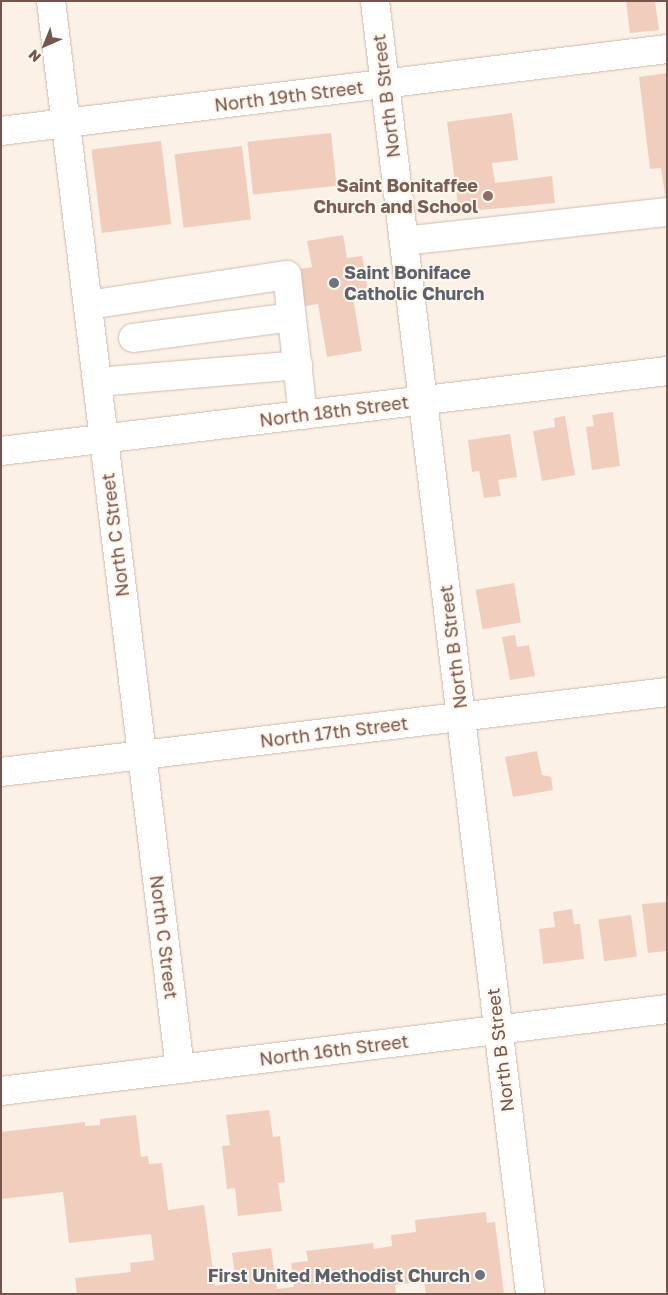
<!DOCTYPE html>
<style>
body{margin:0}
#map{position:relative;width:668px;height:1295px;overflow:hidden;background:#fcf1e6;font-family:"Golos Text",sans-serif}
div>[style]{position:absolute}
[style*='--x']{left:calc(var(--x)*1px);top:calc(var(--y)*1px);width:calc(var(--w)*1px);rotate:calc(var(--a)*1deg)}
.building>*{inset:0;background:#f1cdbe;transform-origin:0 0}
.roads{filter:drop-shadow(0 0 1px #d0baaf) drop-shadow(0 0 1px #d0baaf)}
.minor>*{height:28px;margin:-14px;padding:0 14px;transform-origin:14px;border-radius:14px;background:#fff}
.dots>*{width:14px;height:14px;translate:-50% -50%;box-sizing:border-box;border:2px solid #fff6ed;border-radius:50%}
span{translate:-50% -50%;white-space:nowrap;text-align:center;line-height:1.15;-webkit-text-stroke:4px #fff6ed;paint-order:stroke}
.street-label{font-size:18px;color:#75554b}
.education-label{font-size:18px;color:#785e54;font-weight:700}
.right{translate:-100% -50%;text-align:right}
.worship-label{font-size:18px;color:#5b616d;font-weight:700}
.left{translate:0 -50%;text-align:left}
.frame{position:absolute;inset:0;border:2px solid #75554b;pointer-events:none}
.north{position:absolute;left:20px;top:20px;width:50px;height:50px;-webkit-text-stroke:4px #fff6ed;paint-order:stroke;rotate:224deg;font-size:14px;font-weight:700;line-height:20px;text-align:center;color:#75554b}
.north::after{content:'';display:block;margin:auto;width:18px;height:22px;background:#75554b;clip-path:polygon(50% 0,100% 100%,50% 72%,0 100%)}
</style>
<div id="map">
<div class="building">
<i style="clip-path:polygon(626px 1px,655px 1px,659px 30px,630px 33px)"></i>
<i style="clip-path:polygon(667px 73px,667px 200px,666px 201px,661px 168px,650px 169px,639px 77px)"></i>
<i style="clip-path:polygon(512px 113px,518px 160px,492px 163px,495px 183px,552px 176px,555px 203px,459px 212px,447px 122px)"></i>
<i style="left:331px;top:133px;width:53px;height:84px;rotate:84deg"></i>
<i style="left:161px;top:141px;width:84px;height:70px;rotate:83deg"></i>
<i style="left:242px;top:146px;width:74px;height:68px;rotate:83deg"></i>
<i style="clip-path:polygon(343px 235px,347px 258px,362px 256px,369px 296px,353px 298px,362px 351px,327px 357px,318px 304px,305px 306px,299px 269px,312px 267px,307px 241px)"></i>
<i style="clip-path:polygon(613px 412px,620px 466px,592px 470px,586px 427px,594px 426px,592px 415px)"></i>
<i style="clip-path:polygon(565px 416px,575px 475px,542px 481px,533px 431px,555px 427px,554px 418px)"></i>
<i style="clip-path:polygon(510px 434px,517px 477px,498px 480px,501px 496px,484px 498px,479px 471px,472px 472px,468px 440px)"></i>
<i style="left:514px;top:583px;width:40px;height:39px;rotate:80deg"></i>
<i style="clip-path:polygon(515px 635px,517px 647px,529px 645px,535px 676px,510px 680px,502px 637px)"></i>
<i style="clip-path:polygon(537px 751px,542px 775px,551px 777px,553px 790px,513px 797px,505px 757px)"></i>
<i style="clip-path:polygon(667px 902px,667px 951px,648px 953px,642px 904px)"></i>
<i style="clip-path:polygon(572px 909px,574px 924px,580px 924px,584px 959px,543px 964px,539px 929px,555px 927px,553px 912px)"></i>
<i style="left:631px;top:915px;width:42px;height:33px;rotate:82deg"></i>
<i style="clip-path:polygon(269px 1110px,273px 1137px,280px 1136px,285px 1182px,278px 1183px,282px 1211px,238px 1216px,235px 1188px,227px 1189px,222px 1146px,230px 1145px,226px 1115px)"></i>
<i style="clip-path:polygon(136px 1115px,141px 1157px,148px 1156px,149px 1164px,162px 1163px,168px 1210px,204px 1205px,215px 1286px,236px 1283px,232px 1253px,271px 1248px,277px 1289px,294px 1287px,291px 1263px,308px 1261px,306px 1251px,373px 1243px,374px 1249px,392px 1246px,391px 1235px,416px 1232px,415px 1220px,486px 1212px,487px 1223px,495px 1222px,504px 1294px,426px 1294px,424px 1281px,395px 1285px,396px 1294px,77px 1294px,75px 1278px,131px 1272px,130px 1263px,154px 1260px,151px 1234px,69px 1243px,63px 1192px,1px 1199px,1px 1132px,85px 1122px,85px 1126px,100px 1125px,100px 1119px)"></i>
</div>
<div class="roads">
<div class="minor">
<i style="--x:51;--y:1;--w:1076;--a:83.11"></i>
<i style="--x:375;--y:1;--w:1302;--a:83.16"></i>
<i style="--x:1;--y:131;--w:671;--a:-7.02"></i>
<i style="--x:404;--y:241;--w:265;--a:-6.3"></i>
<i style="--x:88;--y:305;--w:201;--a:-8.6"></i>
<i style="--x:287;--y:275;--w:141;--a:83.5"></i>
<i style="--x:133;--y:338;--w:160;--a:-7.5"></i>
<i style="--x:97;--y:382;--w:202;--a:-4.8"></i>
<i style="--x:1;--y:451;--w:671;--a:-6.85"></i>
<i style="--x:1;--y:772;--w:671;--a:-6.85"></i>
<i style="--x:1;--y:1091;--w:671;--a:-7.02"></i>
</div>
</div>
<div class="dots">
<i style="left:488px;top:196px;background:#8d6e63"></i>
<i style="left:334px;top:283px;background:#6b7280"></i>
<i style="left:480px;top:1275px;background:#6b7280"></i>
</div>
<div class="street-label">
<span style="left:289px;top:96px;rotate:-7deg">North 19th Street</span>
<span style="left:386px;top:96px;rotate:-97deg">North B Street</span>
<span style="left:334px;top:411px;rotate:-7deg">North 18th Street</span>
<span style="left:115px;top:535px;rotate:-97deg">North C Street</span>
<span style="left:453px;top:647px;rotate:-97deg">North B Street</span>
<span style="left:334px;top:732px;rotate:-7deg">North 17th Street</span>
<span style="left:164px;top:937px;rotate:83deg">North C Street</span>
<span style="left:334px;top:1050px;rotate:-7deg">North 16th Street</span>
<span style="left:500px;top:1050px;rotate:-97deg">North B Street</span>
</div>
<div class="education-label">
<span class="right" style="left:478px;top:196px">Saint Bonitaffee<br>Church and School</span>
</div>
<div class="worship-label">
<span class="left" style="left:344px;top:283px">Saint Boniface<br>Catholic Church</span>
<span class="right" style="left:470px;top:1275px">First United Methodist Church</span>
</div>
<div class="frame"></div>
<div class="north">N</div>
</div>
